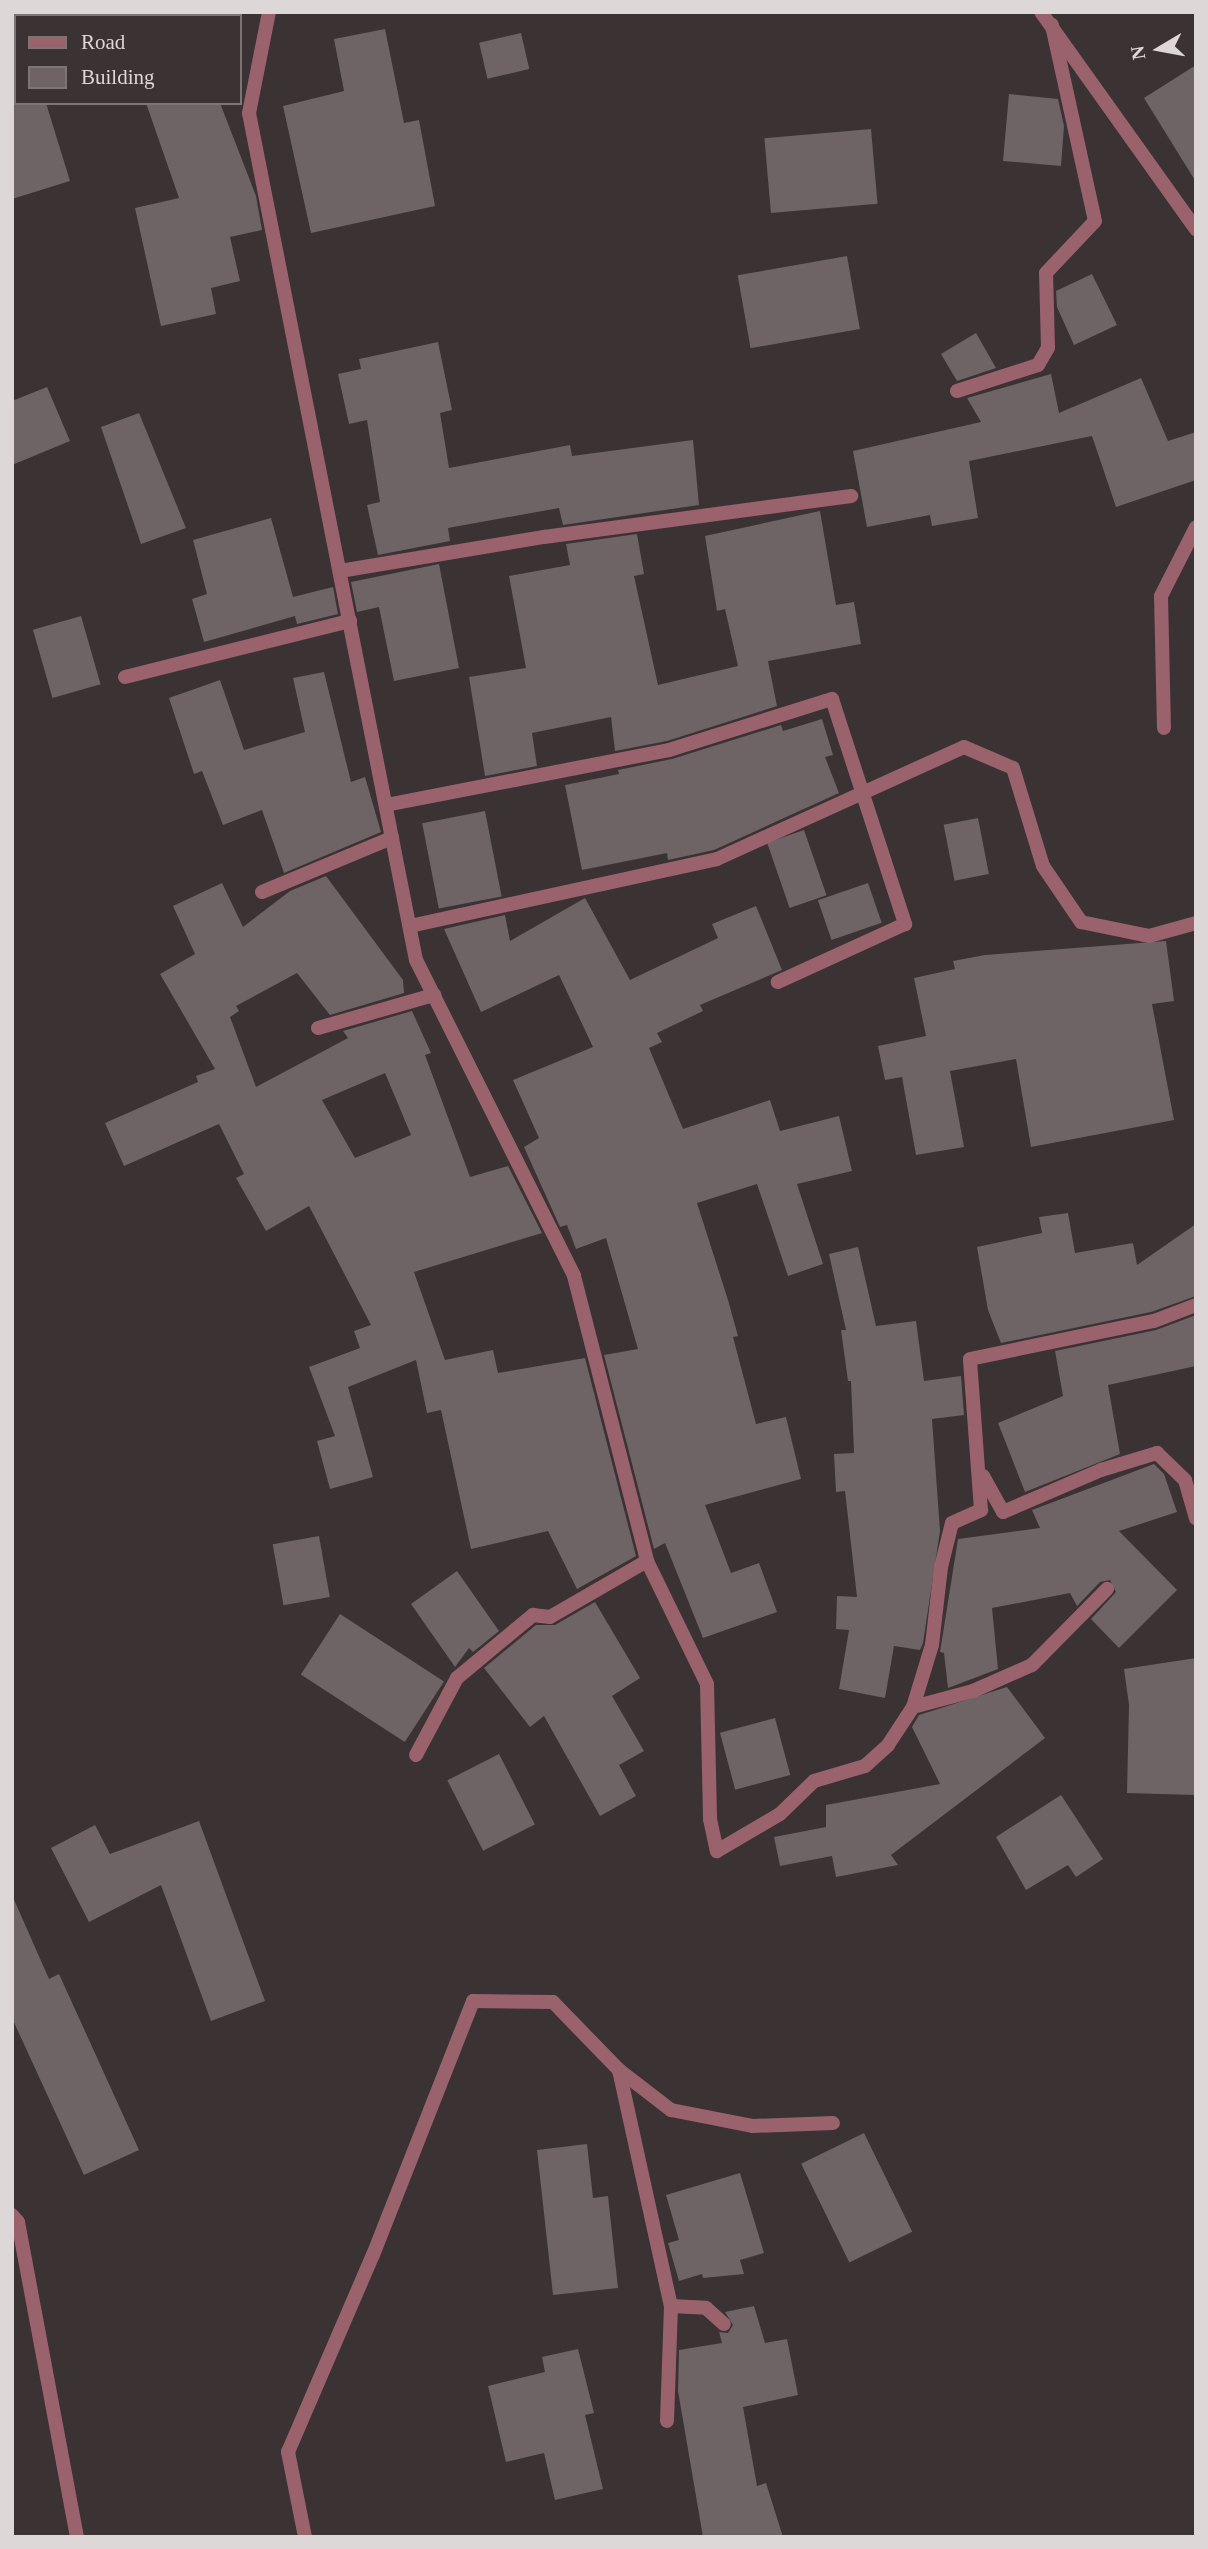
<!DOCTYPE html>
<style>
body{margin:0}
#map{position:relative;width:1208px;height:2549px;overflow:hidden;background:#3b3233;font-family:Georgia,serif}
div>[style]{position:absolute}
[style*='--x']{left:calc(var(--x)*1px);top:calc(var(--y)*1px);width:calc(var(--w)*1px);rotate:calc(var(--a)*1deg)}
.building>*{inset:0;background:#6e6365;transform-origin:0 0}
.street>*{height:14px;margin:-7px;padding:0 7px;transform-origin:7px;border-radius:7px;background:#99626d}
span{translate:-50% -50%;white-space:nowrap;text-align:center;line-height:1.15;-webkit-text-stroke:5px #3b3233;paint-order:stroke}
.frame{position:absolute;inset:0;border:14px solid #ddd7d8;pointer-events:none}
.legend{position:absolute;left:14px;top:14px;width:228px;height:91px;box-sizing:border-box;background:#3b3233;border:2px solid #7c7475;margin:0;padding:9px 12px;list-style:none;font-size:21px;color:#ddd7d8}
.legend li{display:flex;align-items:center;gap:14px;height:35px}
.legend b{width:35px;border:2px solid #7c7475}
.north{position:absolute;left:1124px;top:14px;width:70px;height:70px;-webkit-text-stroke:5px #3b3233;paint-order:stroke;rotate:260deg;font-size:19px;font-weight:700;line-height:28px;text-align:center;color:#ddd7d8}
.north::after{content:'';display:block;margin:auto;width:24px;height:32px;background:#ddd7d8;clip-path:polygon(50% 0,100% 100%,50% 72%,0 100%)}
</style>
<div id="map">
<div class="building">
<i style="clip-path:polygon(385px 29px,404px 123px,419px 120px,435px 206px,311px 233px,283px 106px,344px 91px,334px 39px)"></i>
<i style="left:521px;top:33px;width:37px;height:43px;rotate:77deg"></i>
<i style="clip-path:polygon(1196px 65px,1196px 182px,1144px 98px)"></i>
<i style="clip-path:polygon(1009px 94px,1058px 99px,1064px 126px,1061px 166px,1003px 161px)"></i>
<i style="clip-path:polygon(12px 103px,46px 103px,70px 181px,12px 199px)"></i>
<i style="clip-path:polygon(146px 103px,220px 103px,256px 196px,262px 230px,230px 237px,240px 281px,211px 288px,216px 314px,161px 326px,135px 208px,179px 198px)"></i>
<i style="left:871px;top:129px;width:75px;height:107px;rotate:85deg"></i>
<i style="left:847px;top:256px;width:74px;height:111px;rotate:80deg"></i>
<i style="clip-path:polygon(1092px 274px,1117px 325px,1074px 345px,1057px 307px,1056px 291px)"></i>
<i style="clip-path:polygon(976px 333px,996px 368px,957px 381px,941px 354px)"></i>
<i style="clip-path:polygon(438px 342px,452px 410px,440px 413px,449px 468px,570px 445px,572px 456px,693px 440px,699px 505px,563px 525px,559px 508px,448px 528px,450px 541px,378px 555px,367px 505px,380px 502px,367px 420px,349px 424px,338px 374px,361px 369px,359px 359px)"></i>
<i style="clip-path:polygon(1051px 374px,1059px 413px,1141px 378px,1168px 441px,1196px 432px,1196px 480px,1116px 507px,1092px 436px,969px 461px,978px 518px,932px 526px,930px 515px,867px 527px,853px 451px,981px 422px,967px 398px)"></i>
<i style="clip-path:polygon(47px 387px,70px 441px,12px 465px,12px 401px)"></i>
<i style="clip-path:polygon(139px 413px,186px 528px,141px 544px,101px 427px)"></i>
<i style="clip-path:polygon(820px 511px,836px 605px,854px 602px,861px 644px,768px 661px,777px 706px,667px 741px,615px 751px,611px 717px,532px 733px,537px 766px,485px 776px,469px 677px,526px 668px,509px 576px,570px 565px,566px 544px,637px 534px,644px 574px,634px 576px,658px 685px,738px 666px,725px 609px,717px 611px,705px 536px)"></i>
<i style="clip-path:polygon(271px 518px,293px 597px,333px 587px,338px 614px,297px 624px,295px 616px,204px 642px,192px 599px,207px 594px,193px 540px)"></i>
<i style="clip-path:polygon(439px 564px,459px 668px,394px 681px,379px 607px,357px 612px,351px 582px)"></i>
<i style="left:81px;top:616px;width:71px;height:50px;rotate:74deg"></i>
<i style="clip-path:polygon(324px 672px,351px 782px,365px 777px,381px 832px,284px 873px,262px 810px,223px 825px,202px 771px,194px 774px,169px 698px,220px 680px,244px 750px,305px 732px,293px 678px)"></i>
<i style="clip-path:polygon(822px 719px,833px 755px,825px 757px,839px 793px,714px 850px,668px 860px,667px 853px,582px 870px,565px 785px,619px 774px,618px 770px,672px 759px,781px 725px,783px 731px)"></i>
<i style="left:485px;top:811px;width:87px;height:64px;rotate:79deg"></i>
<i style="left:978px;top:818px;width:57px;height:35px;rotate:79deg"></i>
<i style="left:804px;top:830px;width:69px;height:39px;rotate:71deg"></i>
<i style="clip-path:polygon(evenodd,326px 876px,403px 980px,404px 993px,330px 1015px,297px 973px,236px 1006px,239px 1011px,230px 1017px,256px 1087px,348px 1038px,343px 1031px,412px 1011px,431px 1053px,425px 1055px,470px 1177px,508px 1166px,542px 1233px,414px 1272px,445px 1360px,493px 1350px,498px 1373px,585px 1358px,636px 1556px,577px 1589px,548px 1531px,471px 1549px,441px 1410px,427px 1413px,416px 1360px,348px 1387px,373px 1477px,330px 1489px,317px 1441px,335px 1436px,309px 1367px,360px 1348px,354px 1331px,371px 1325px,309px 1206px,266px 1231px,236px 1178px,244px 1174px,219px 1124px,124px 1166px,105px 1123px,198px 1082px,196px 1076px,215px 1069px,160px 974px,195px 954px,173px 906px,222px 883px,243px 927px,290px 891px,326px 876px,385px 1073px,411px 1135px,355px 1158px,322px 1100px,385px 1073px)"></i>
<i style="left:868px;top:883px;width:42px;height:53px;rotate:71deg"></i>
<i style="clip-path:polygon(585px 898px,630px 980px,718px 938px,712px 924px,756px 906px,782px 970px,700px 1005px,703px 1011px,657px 1033px,662px 1042px,649px 1048px,683px 1129px,770px 1100px,780px 1131px,839px 1116px,852px 1171px,797px 1184px,823px 1264px,788px 1276px,757px 1184px,697px 1203px,728px 1300px,738px 1336px,733px 1337px,756px 1424px,786px 1417px,801px 1479px,705px 1505px,731px 1573px,759px 1563px,777px 1612px,703px 1638px,665px 1543px,654px 1549px,604px 1355px,638px 1349px,606px 1238px,576px 1249px,567px 1225px,560px 1227px,524px 1147px,539px 1138px,513px 1080px,593px 1047px,559px 975px,481px 1012px,444px 929px,505px 915px,510px 941px)"></i>
<i style="clip-path:polygon(1166px 941px,1174px 1001px,1152px 1004px,1174px 1120px,1031px 1147px,1016px 1059px,950px 1071px,964px 1147px,916px 1155px,902px 1077px,885px 1080px,878px 1046px,926px 1036px,914px 978px,955px 969px,953px 961px,985px 955px)"></i>
<i style="clip-path:polygon(1068px 1213px,1075px 1253px,1133px 1243px,1137px 1265px,1196px 1224px,1196px 1296px,1151px 1312px,1001px 1343px,988px 1310px,977px 1247px,1042px 1233px,1039px 1217px)"></i>
<i style="clip-path:polygon(858px 1247px,876px 1326px,916px 1321px,924px 1381px,961px 1376px,964px 1415px,932px 1419px,940px 1531px,923px 1643px,920px 1650px,894px 1646px,885px 1698px,839px 1689px,849px 1630px,836px 1629px,837px 1596px,857px 1597px,845px 1491px,836px 1492px,834px 1454px,854px 1453px,851px 1381px,848px 1381px,841px 1330px,846px 1330px,829px 1254px)"></i>
<i style="clip-path:polygon(1196px 1315px,1196px 1366px,1108px 1385px,1120px 1454px,1025px 1492px,998px 1423px,1063px 1396px,1055px 1351px,1156px 1330px)"></i>
<i style="clip-path:polygon(1154px 1464px,1164px 1474px,1177px 1512px,1119px 1531px,1177px 1590px,1119px 1648px,1091px 1619px,1116px 1592px,1110px 1580px,1100px 1582px,1077px 1606px,1070px 1593px,992px 1608px,998px 1669px,948px 1688px,944px 1653px,940px 1652px,958px 1539px,1040px 1528px,1032px 1510px)"></i>
<i style="left:319px;top:1536px;width:62px;height:47px;rotate:80deg"></i>
<i style="clip-path:polygon(457px 1571px,499px 1631px,473px 1652px,469px 1648px,455px 1667px,411px 1604px)"></i>
<i style="clip-path:polygon(595px 1602px,640px 1678px,612px 1696px,644px 1751px,619px 1765px,636px 1796px,600px 1816px,544px 1716px,530px 1727px,484px 1668px,536px 1625px,555px 1625px)"></i>
<i style="left:340px;top:1614px;width:124px;height:72px;rotate:33deg"></i>
<i style="clip-path:polygon(1196px 1658px,1196px 1795px,1127px 1793px,1129px 1705px,1124px 1669px)"></i>
<i style="clip-path:polygon(1007px 1687px,1045px 1738px,891px 1855px,898px 1865px,836px 1877px,832px 1856px,780px 1866px,774px 1837px,826px 1827px,826px 1805px,940px 1784px,912px 1727px,919px 1715px)"></i>
<i style="left:775px;top:1718px;width:59px;height:57px;rotate:75deg"></i>
<i style="left:499px;top:1754px;width:79px;height:58px;rotate:63deg"></i>
<i style="clip-path:polygon(1061px 1795px,1103px 1859px,1076px 1877px,1068px 1865px,1026px 1890px,996px 1837px)"></i>
<i style="clip-path:polygon(199px 1821px,265px 2001px,211px 2021px,161px 1885px,89px 1922px,51px 1848px,95px 1825px,110px 1854px)"></i>
<i style="clip-path:polygon(12px 1895px,49px 1979px,59px 1974px,139px 2150px,84px 2175px,12px 2018px)"></i>
<i style="left:864px;top:2133px;width:110px;height:70px;rotate:64deg"></i>
<i style="clip-path:polygon(587px 2144px,593px 2198px,608px 2196px,618px 2288px,553px 2295px,537px 2150px)"></i>
<i style="clip-path:polygon(740px 2173px,764px 2253px,740px 2260px,744px 2274px,703px 2278px,702px 2274px,679px 2281px,668px 2243px,679px 2240px,666px 2195px)"></i>
<i style="clip-path:polygon(754px 2306px,765px 2343px,787px 2339px,798px 2395px,743px 2407px,757px 2486px,766px 2483px,783px 2537px,703px 2537px,678px 2391px,679px 2350px,722px 2343px,719px 2332px,728px 2333px,733px 2325px,725px 2312px)"></i>
<i style="clip-path:polygon(578px 2349px,594px 2413px,585px 2415px,603px 2489px,555px 2500px,544px 2453px,506px 2462px,488px 2386px,545px 2372px,542px 2357px)"></i>
</div>
<div class="street">
<i style="--x:269;--y:12;--w:103;--a:101.2"></i>
<i style="--x:249;--y:113;--w:863;--a:78.85"></i>
<i style="--x:416;--y:960;--w:353;--a:63.4"></i>
<i style="--x:574;--y:1276;--w:294;--a:75.6"></i>
<i style="--x:647;--y:1561;--w:137;--a:64"></i>
<i style="--x:707;--y:1684;--w:135;--a:88.7"></i>
<i style="--x:710;--y:1819;--w:33;--a:78"></i>
<i style="--x:717;--y:1851;--w:73;--a:-30.4"></i>
<i style="--x:780;--y:1814;--w:47;--a:-44.1"></i>
<i style="--x:814;--y:1781;--w:53;--a:-16.4"></i>
<i style="--x:865;--y:1766;--w:31;--a:-42"></i>
<i style="--x:888;--y:1745;--w:45;--a:-56.7"></i>
<i style="--x:913;--y:1707;--w:65;--a:-73"></i>
<i style="--x:932;--y:1645;--w:79;--a:-83.4"></i>
<i style="--x:941;--y:1567;--w:45;--a:-76"></i>
<i style="--x:952;--y:1523;--w:32;--a:-24"></i>
<i style="--x:981;--y:1510;--w:151;--a:-94.2"></i>
<i style="--x:970;--y:1359;--w:188;--a:-11.7"></i>
<i style="--x:1154;--y:1321;--w:45;--a:-20.9"></i>
<i style="--x:1041;--y:12;--w:267;--a:54.5"></i>
<i style="--x:957;--y:391;--w:85;--a:-17.8"></i>
<i style="--x:1038;--y:365;--w:20;--a:-60"></i>
<i style="--x:1048;--y:348;--w:75;--a:-91.5"></i>
<i style="--x:1046;--y:273;--w:71;--a:-46.7"></i>
<i style="--x:1095;--y:221;--w:201;--a:-102.4"></i>
<i style="--x:340;--y:571;--w:207;--a:-9.5"></i>
<i style="--x:544;--y:537;--w:310;--a:-7.6"></i>
<i style="--x:125;--y:677;--w:232;--a:-14"></i>
<i style="--x:1164;--y:728;--w:132;--a:-91.3"></i>
<i style="--x:1161;--y:596;--w:77;--a:-63.1"></i>
<i style="--x:386;--y:805;--w:288;--a:-11"></i>
<i style="--x:669;--y:750;--w:171;--a:-17.4"></i>
<i style="--x:832;--y:699;--w:237;--a:72"></i>
<i style="--x:905;--y:924;--w:140;--a:155.5"></i>
<i style="--x:262;--y:892;--w:141;--a:-22.6"></i>
<i style="--x:410;--y:926;--w:314;--a:-12.3"></i>
<i style="--x:717;--y:859;--w:271;--a:-24.4"></i>
<i style="--x:964;--y:747;--w:53;--a:23.2"></i>
<i style="--x:1013;--y:768;--w:102;--a:73"></i>
<i style="--x:1043;--y:866;--w:68;--a:55.8"></i>
<i style="--x:1081;--y:922;--w:69;--a:11.6"></i>
<i style="--x:1149;--y:936;--w:49;--a:-15.5"></i>
<i style="--x:318;--y:1028;--w:121;--a:-15.9"></i>
<i style="--x:983;--y:1476;--w:41;--a:60.9"></i>
<i style="--x:1003;--y:1512;--w:107;--a:-23.2"></i>
<i style="--x:1101;--y:1470;--w:59;--a:-16.9"></i>
<i style="--x:1157;--y:1453;--w:39;--a:44"></i>
<i style="--x:1185;--y:1480;--w:40;--a:74"></i>
<i style="--x:913;--y:1707;--w:62;--a:-14.9"></i>
<i style="--x:973;--y:1691;--w:64;--a:-23.8"></i>
<i style="--x:1032;--y:1665;--w:107;--a:-45.4"></i>
<i style="--x:416;--y:1755;--w:87;--a:-62"></i>
<i style="--x:457;--y:1678;--w:99;--a:-39.7"></i>
<i style="--x:533;--y:1615;--w:17;--a:7"></i>
<i style="--x:550;--y:1617;--w:112;--a:-30"></i>
<i style="--x:619;--y:2070;--w:66;--a:37.6"></i>
<i style="--x:671;--y:2110;--w:84;--a:11"></i>
<i style="--x:753;--y:2126;--w:80;--a:-2.1"></i>
<i style="--x:12;--y:2215;--w:9;--a:49"></i>
<i style="--x:18;--y:2222;--w:320;--a:79.4"></i>
<i style="--x:671;--y:2306;--w:35;--a:3"></i>
<i style="--x:706;--y:2308;--w:24;--a:42"></i>
<i style="--x:305;--y:2537;--w:87;--a:-101.3"></i>
<i style="--x:288;--y:2452;--w:215;--a:-66.7"></i>
<i style="--x:373;--y:2255;--w:273;--a:-68.5"></i>
<i style="--x:473;--y:2001;--w:80;--a:0.7"></i>
<i style="--x:553;--y:2002;--w:95;--a:45.9"></i>
<i style="--x:619;--y:2070;--w:242;--a:77.6"></i>
<i style="--x:671;--y:2306;--w:115;--a:92"></i>
</div>
<div class="frame"></div>
<ul class="legend">
<li><b style="height:9px;background:#99626d"></b>Road</li>
<li><b style="height:19px;background:#6e6365"></b>Building</li>
</ul>
<div class="north">N</div>
</div>
